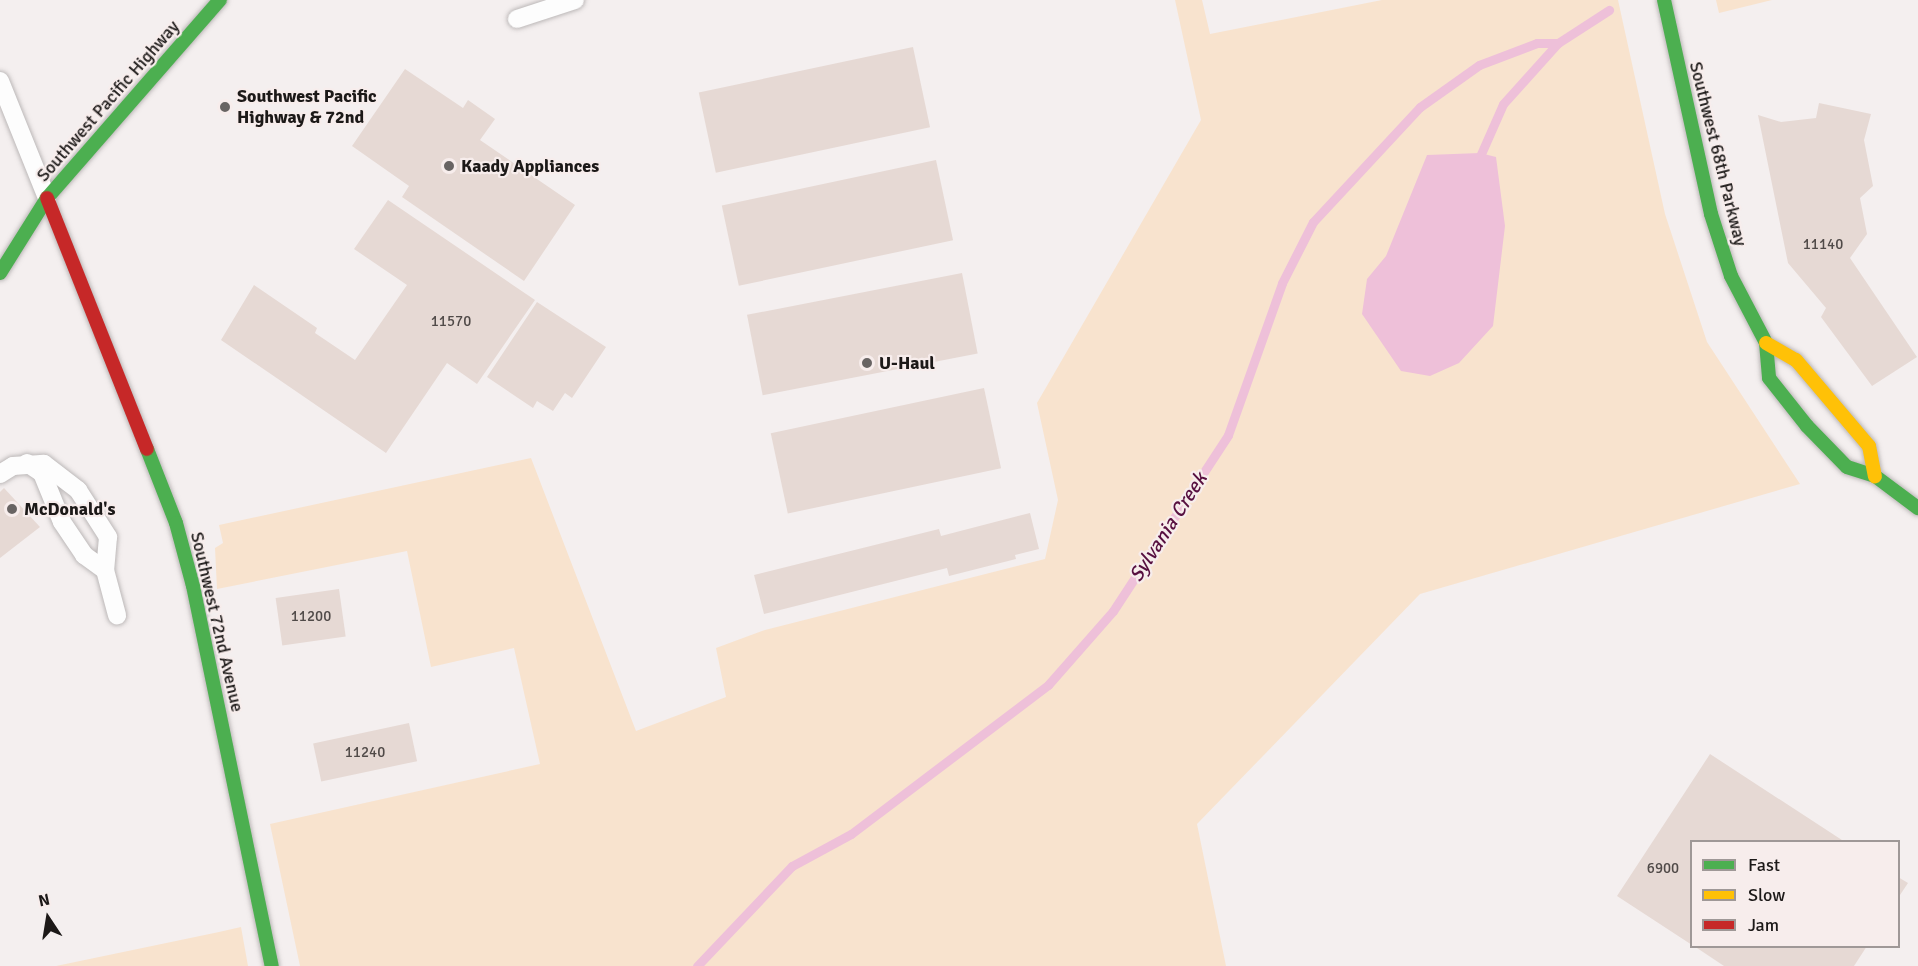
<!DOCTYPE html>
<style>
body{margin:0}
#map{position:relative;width:1918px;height:966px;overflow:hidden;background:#f4efef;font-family:Signika,sans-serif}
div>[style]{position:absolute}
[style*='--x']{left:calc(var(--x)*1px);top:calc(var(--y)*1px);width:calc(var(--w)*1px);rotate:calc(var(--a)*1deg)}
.green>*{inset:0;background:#f8e3ce}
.water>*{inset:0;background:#eec0d9}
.stream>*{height:9px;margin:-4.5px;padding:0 4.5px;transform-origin:4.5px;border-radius:4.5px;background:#eec0d9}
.building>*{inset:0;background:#e6d9d4;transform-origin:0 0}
.roads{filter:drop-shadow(0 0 2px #bcb8b8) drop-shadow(0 0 2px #bcb8b8)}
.lane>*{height:18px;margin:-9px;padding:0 9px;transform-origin:9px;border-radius:9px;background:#fdfdfd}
.fast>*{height:14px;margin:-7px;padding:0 7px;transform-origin:7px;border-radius:7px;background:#4caf50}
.slow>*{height:14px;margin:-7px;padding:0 7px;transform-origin:7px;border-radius:7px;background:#ffc107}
.jam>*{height:14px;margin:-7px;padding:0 7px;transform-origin:7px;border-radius:7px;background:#c62828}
.dots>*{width:16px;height:16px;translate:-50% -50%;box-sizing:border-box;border:3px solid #f7edec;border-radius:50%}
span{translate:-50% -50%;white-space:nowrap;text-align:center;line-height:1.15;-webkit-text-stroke:4.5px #f7edec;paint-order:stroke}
.number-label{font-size:15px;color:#504a48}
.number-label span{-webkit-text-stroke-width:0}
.poi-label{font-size:18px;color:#1c1918;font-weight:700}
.left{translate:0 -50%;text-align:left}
.street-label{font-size:18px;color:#1c1918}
.water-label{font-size:20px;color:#570f40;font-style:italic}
.legend{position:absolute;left:1690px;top:840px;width:210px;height:108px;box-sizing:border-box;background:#f7edec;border:2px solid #9f9897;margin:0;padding:8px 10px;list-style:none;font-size:18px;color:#1c1918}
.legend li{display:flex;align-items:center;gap:12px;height:30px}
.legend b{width:30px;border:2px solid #9f9897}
.north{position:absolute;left:18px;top:888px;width:60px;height:60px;-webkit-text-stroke:4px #f7edec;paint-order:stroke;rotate:348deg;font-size:16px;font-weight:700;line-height:24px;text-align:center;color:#1c1918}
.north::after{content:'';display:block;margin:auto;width:21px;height:27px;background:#1c1918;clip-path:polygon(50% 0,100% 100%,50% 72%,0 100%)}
</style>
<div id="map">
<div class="green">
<i style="clip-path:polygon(1175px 0,1202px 0,1210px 34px,1382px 0,1618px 0,1665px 214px,1707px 342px,1800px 484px,1420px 594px,1197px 824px,1226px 966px,300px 966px,270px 824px,540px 764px,514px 648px,431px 667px,407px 551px,217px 589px,215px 548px,223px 543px,219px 525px,531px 458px,636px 731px,726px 697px,716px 648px,765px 630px,1045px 559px,1058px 500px,1037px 403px,1201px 120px)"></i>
<i style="clip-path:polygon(1716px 0,1772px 0,1719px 13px)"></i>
<i style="clip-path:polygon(241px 927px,248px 966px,56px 966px,219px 932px)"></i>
</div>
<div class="water">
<i style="clip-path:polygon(1480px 153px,1496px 157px,1505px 226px,1493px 326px,1459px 363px,1430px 376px,1401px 371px,1362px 314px,1367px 279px,1386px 256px,1427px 155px)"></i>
</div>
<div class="stream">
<i style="--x:1477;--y:163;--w:64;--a:-66.2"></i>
<i style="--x:1503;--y:104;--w:82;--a:-48"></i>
<i style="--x:1558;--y:43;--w:61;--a:-32.9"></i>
<i style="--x:697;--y:966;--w:138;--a:-46.5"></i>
<i style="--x:792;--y:866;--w:67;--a:-28.5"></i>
<i style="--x:851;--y:834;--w:247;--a:-37.1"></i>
<i style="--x:1048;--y:685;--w:98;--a:-48.7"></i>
<i style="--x:1113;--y:611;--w:210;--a:-56.8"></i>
<i style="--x:1228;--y:435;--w:161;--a:-70.4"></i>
<i style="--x:1282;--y:283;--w:68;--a:-63.1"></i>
<i style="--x:1313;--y:222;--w:157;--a:-47.1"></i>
<i style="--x:1420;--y:107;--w:72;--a:-35.4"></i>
<i style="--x:1479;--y:65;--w:62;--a:-20.8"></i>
<i style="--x:1537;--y:43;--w:21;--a:0"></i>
</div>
<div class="building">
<i style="left:913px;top:47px;width:82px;height:219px;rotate:78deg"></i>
<i style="clip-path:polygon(405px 69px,463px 108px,468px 100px,495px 119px,480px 140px,575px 205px,524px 281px,402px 197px,409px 186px,352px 146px)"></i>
<i style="clip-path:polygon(1819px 103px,1871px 114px,1864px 140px,1873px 186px,1860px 198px,1867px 234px,1850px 258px,1917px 357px,1872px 386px,1821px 317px,1826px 308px,1788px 263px,1758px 115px,1781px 122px,1816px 118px)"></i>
<i style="left:936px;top:160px;width:82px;height:219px;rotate:78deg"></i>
<i style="clip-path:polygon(388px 200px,535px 300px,477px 384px,447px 363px,386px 453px,221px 340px,254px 285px,317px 328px,315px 333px,355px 360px,407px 285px,354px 249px)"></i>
<i style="left:962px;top:273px;width:82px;height:219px;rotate:79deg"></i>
<i style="clip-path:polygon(537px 302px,606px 347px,572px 398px,565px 393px,553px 411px,537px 401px,533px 408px,487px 377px)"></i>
<i style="left:984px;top:388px;width:82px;height:218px;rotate:78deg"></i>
<i style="clip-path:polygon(4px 488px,40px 527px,0 558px,0 492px)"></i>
<i style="clip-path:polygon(1030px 513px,1039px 549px,1015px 555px,1016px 559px,949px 576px,947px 568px,764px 614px,754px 575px,939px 529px,941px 536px)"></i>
<i style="left:339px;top:589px;width:48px;height:64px;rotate:82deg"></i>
<i style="left:409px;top:723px;width:39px;height:98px;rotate:78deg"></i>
<i style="clip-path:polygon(1710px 754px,1845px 842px,1692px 842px,1692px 945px,1617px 896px)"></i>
<i style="clip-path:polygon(1898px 877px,1908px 883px,1898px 898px)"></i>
<i style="clip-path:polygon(1694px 946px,1867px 946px,1854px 966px,1724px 966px)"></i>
</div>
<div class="roads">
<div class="lane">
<i style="--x:517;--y:19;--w:61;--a:-18.1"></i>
<i style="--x:0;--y:81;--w:126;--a:68.1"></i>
<i style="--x:27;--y:463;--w:18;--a:34"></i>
<i style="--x:42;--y:473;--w:53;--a:67.8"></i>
<i style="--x:62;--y:522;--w:40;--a:56"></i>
<i style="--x:84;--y:555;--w:26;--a:36"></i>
<i style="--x:0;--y:474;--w:15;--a:-32"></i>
<i style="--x:13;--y:466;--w:31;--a:-4"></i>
<i style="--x:44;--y:464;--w:43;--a:37.4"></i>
<i style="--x:78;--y:490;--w:56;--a:57.4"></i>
<i style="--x:108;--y:537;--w:33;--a:95"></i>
<i style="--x:105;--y:570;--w:47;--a:75.1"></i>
</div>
<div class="fast">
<i style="--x:1664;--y:0;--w:219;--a:77.6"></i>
<i style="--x:1711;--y:214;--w:65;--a:72.1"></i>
<i style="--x:1731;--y:276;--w:76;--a:62.4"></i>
<i style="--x:1766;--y:343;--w:35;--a:85"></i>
<i style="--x:1769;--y:378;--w:61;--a:51.6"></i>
<i style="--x:1807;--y:426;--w:57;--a:45.7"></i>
<i style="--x:1847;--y:467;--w:29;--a:18"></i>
<i style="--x:1875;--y:476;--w:54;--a:36.7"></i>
<i style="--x:0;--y:273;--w:89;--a:-57.9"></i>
<i style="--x:47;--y:198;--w:263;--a:-48.9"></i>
<i style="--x:147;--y:449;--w:79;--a:68.6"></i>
<i style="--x:176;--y:523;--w:65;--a:74.9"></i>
<i style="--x:193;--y:586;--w:388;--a:78.3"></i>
</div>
<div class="slow">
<i style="--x:1766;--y:343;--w:34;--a:30"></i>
<i style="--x:1796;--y:360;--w:113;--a:49.7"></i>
<i style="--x:1869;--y:446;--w:31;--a:79"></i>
</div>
<div class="jam">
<i style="--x:47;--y:198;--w:270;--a:68.3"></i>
</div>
</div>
<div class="dots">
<i style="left:225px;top:107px;background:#686463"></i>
<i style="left:449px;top:166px;background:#686463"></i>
<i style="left:867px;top:363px;background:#686463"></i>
<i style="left:12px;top:509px;background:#686463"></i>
</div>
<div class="number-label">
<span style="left:1823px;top:245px">11140</span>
<span style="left:451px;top:322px">11570</span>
<span style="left:311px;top:617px">11200</span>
<span style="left:365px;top:753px">11240</span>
<span style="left:1663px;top:869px">6900</span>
</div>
<div class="poi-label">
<span class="left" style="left:237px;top:107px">Southwest Pacific<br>Highway &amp; 72nd</span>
<span class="left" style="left:461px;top:166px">Kaady Appliances</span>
<span class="left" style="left:879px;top:363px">U-Haul</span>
<span class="left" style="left:24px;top:509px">McDonald's</span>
</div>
<div class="street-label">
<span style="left:108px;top:101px;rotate:-49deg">Southwest Pacific Highway</span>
<span style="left:1718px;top:154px;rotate:76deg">Southwest 68th Parkway</span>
<span style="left:217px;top:622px;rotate:77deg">Southwest 72nd Avenue</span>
</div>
<div class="water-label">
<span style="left:1168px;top:527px;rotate:-57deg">Sylvania Creek</span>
</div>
<ul class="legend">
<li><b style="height:8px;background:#4caf50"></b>Fast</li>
<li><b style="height:8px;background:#ffc107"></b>Slow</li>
<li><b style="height:8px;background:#c62828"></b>Jam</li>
</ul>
<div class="north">N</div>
</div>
